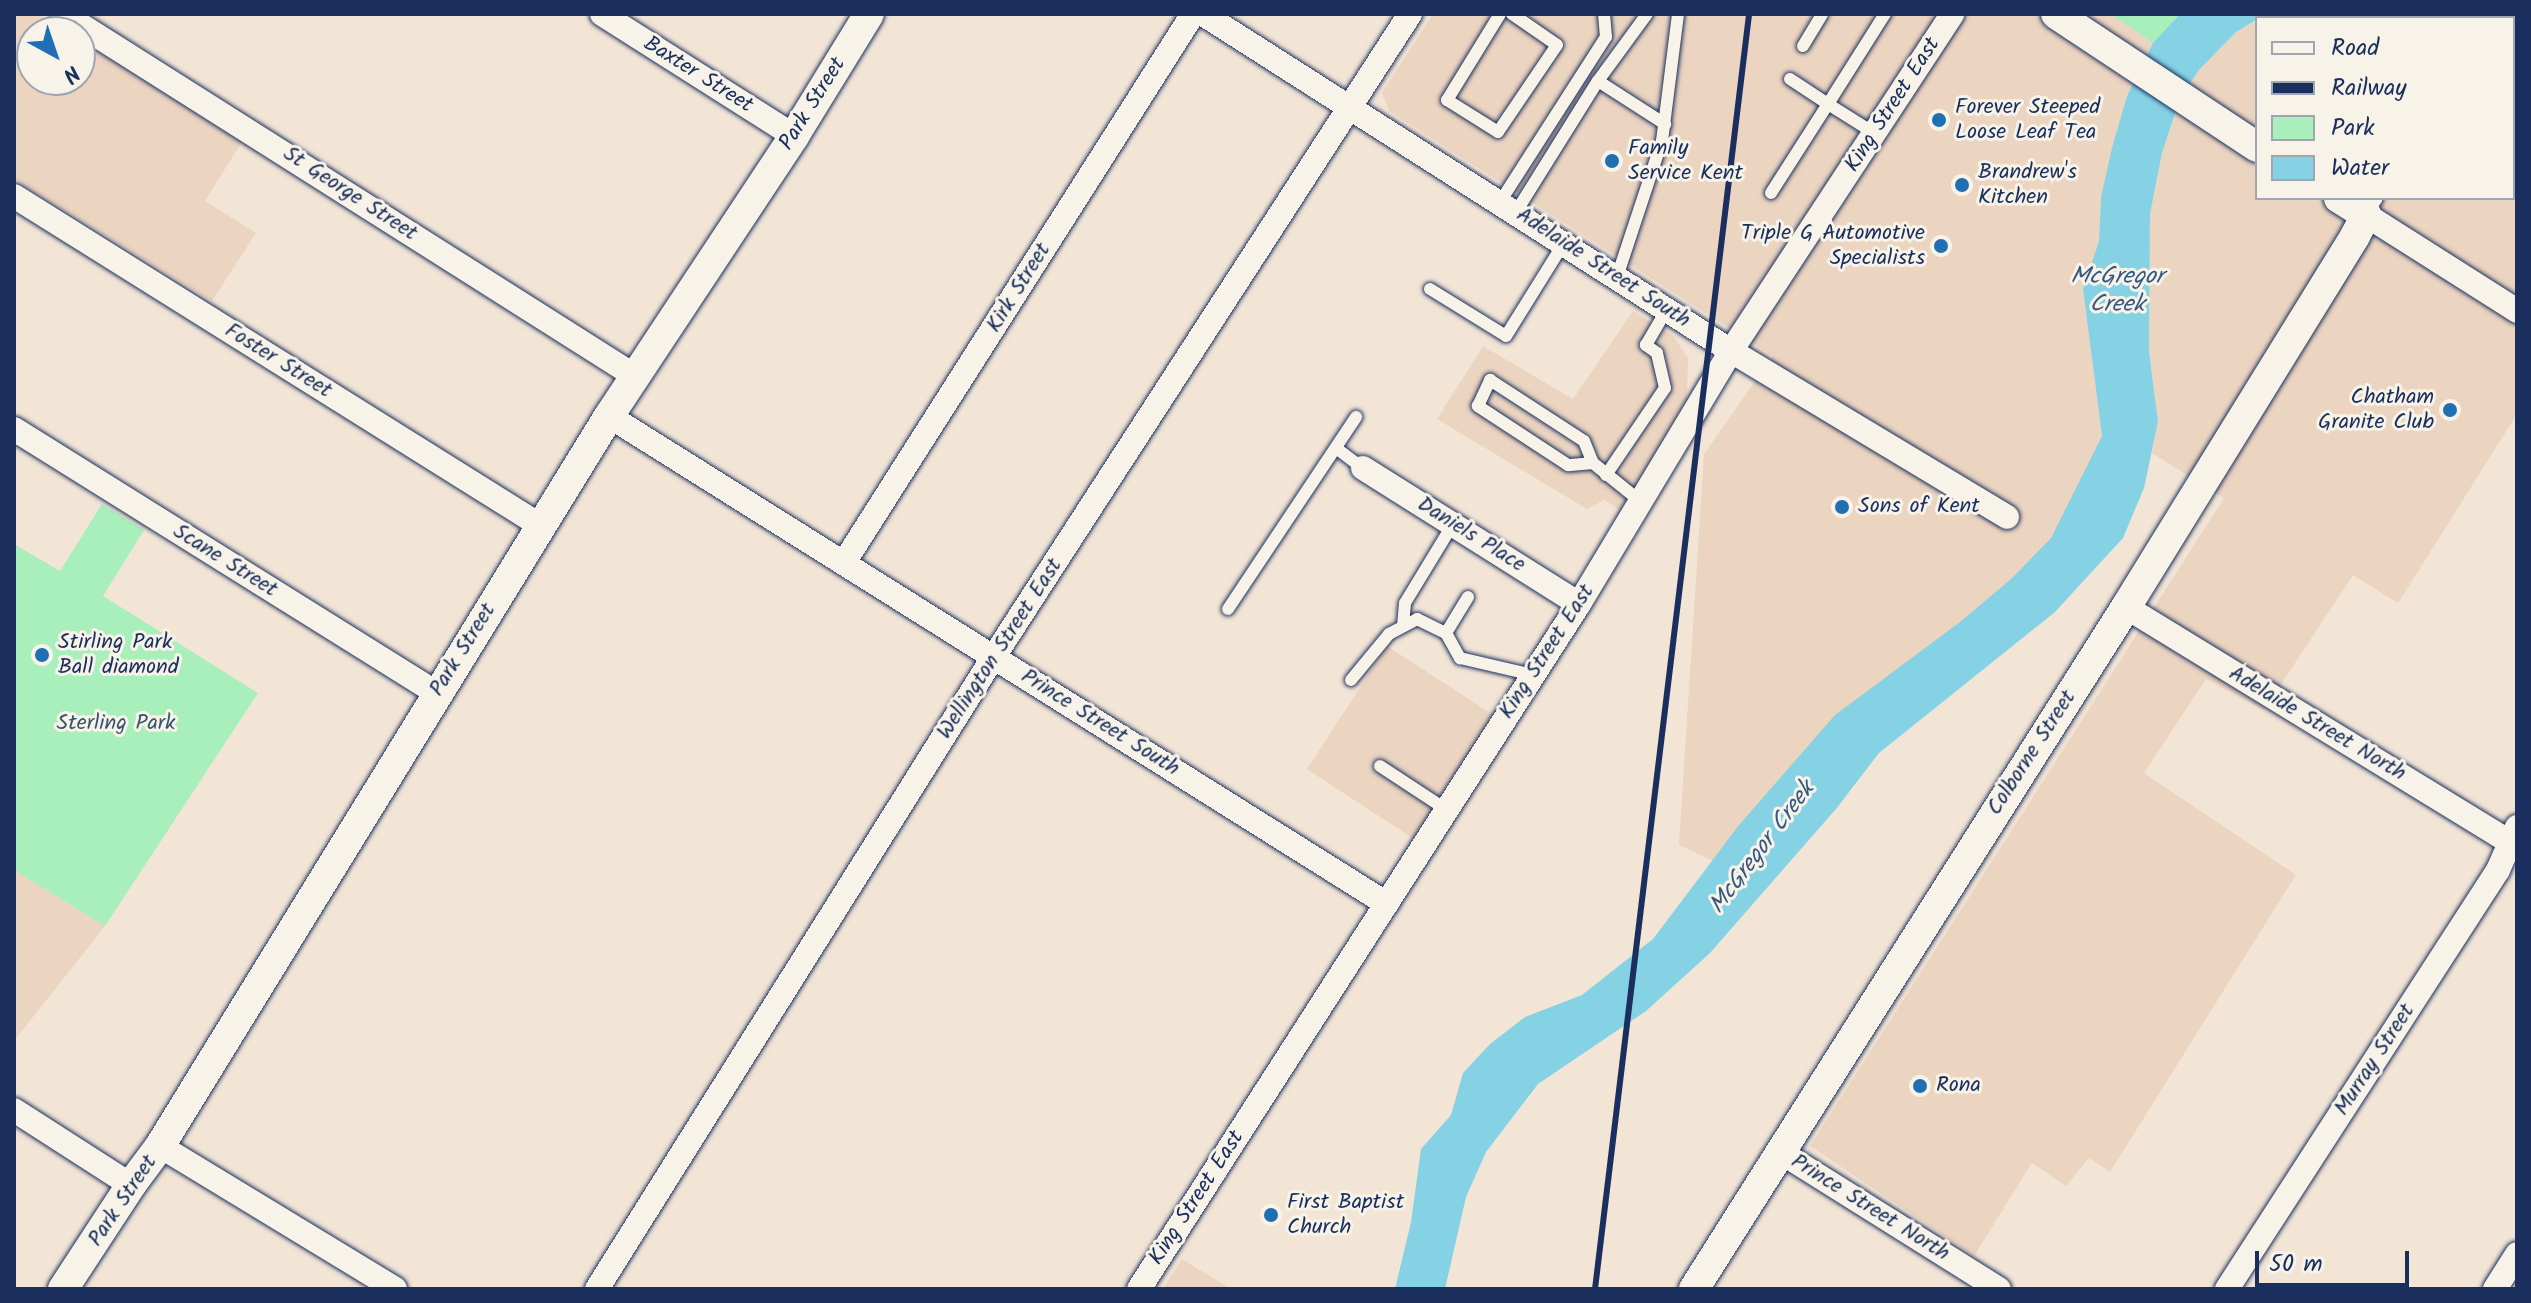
<!DOCTYPE html>
<style>
body{margin:0}
#map{position:relative;width:2531px;height:1303px;overflow:hidden;background:#f2e5d6;font-family:Kalam,sans-serif}
div>[style]{position:absolute}
[style*='--x']{left:calc(var(--x)*1px);top:calc(var(--y)*1px);width:calc(var(--w)*1px);rotate:calc(var(--a)*1deg)}
.built>*{inset:0;background:#ebd4c0;transform-origin:0 0}
.green>*{inset:0;background:#a9efbb}
.water>*{inset:0;background:#85d2e5}
.roads{filter:drop-shadow(0 0 2px #1b2f5e) drop-shadow(0 0 2px #1b2f5e)}
.service>*{height:12px;margin:-6px;padding:0 6px;transform-origin:6px;border-radius:6px;background:#f7f3e8}
.minor>*{height:24px;margin:-12px;padding:0 12px;transform-origin:12px;border-radius:12px;background:#f7f3e8}
.tertiary>*{height:30px;margin:-15px;padding:0 15px;transform-origin:15px;border-radius:15px;background:#f7f3e8}
.rail>*{height:6px;margin:-3px;padding:0 3px;transform-origin:3px;border-radius:3px;background:#1b2f5e}
.dots>*{width:22px;height:22px;translate:-50% -50%;box-sizing:border-box;border:4px solid #f7f3e8;border-radius:50%}
span{translate:-50% -50%;white-space:nowrap;text-align:center;line-height:1.15;-webkit-text-stroke:6px #f7f3e8;paint-order:stroke}
.street-label{font-size:22px;color:#1b2f5e}
.poi-label{font-size:22px;color:#1b2f5e}
.left{translate:0 -50%;text-align:left}
.right{translate:-100% -50%;text-align:right}
.park-label{font-size:22px;color:#375571}
.water-label{font-size:24px;color:#365880;font-style:italic}
.frame{position:absolute;inset:0;border:16px solid #1b2f5e;pointer-events:none}
.legend{position:absolute;left:2255px;top:16px;width:260px;height:184px;box-sizing:border-box;background:#f7f3e8;border:2px solid #9fa5b1;margin:0;padding:10px 14px;list-style:none;font-size:24px;color:#1b2f5e}
.legend li{display:flex;align-items:center;gap:16px;height:40px}
.legend b{width:40px;border:2px solid #9fa5b1}
.north{position:absolute;left:16px;top:16px;width:80px;height:80px;box-sizing:border-box;background:#f7f3e8;border:2px solid #9fa5b1;border-radius:50%;rotate:140deg;font-size:22px;font-weight:700;line-height:32px;text-align:center;color:#1b2f5e}
.north::after{content:'';display:block;margin:auto;width:28px;height:36px;background:#1f6fb2;clip-path:polygon(50% 0,100% 100%,50% 72%,0 100%)}
.scale{position:absolute;left:2255px;top:1251px;width:154px;height:36px;box-sizing:border-box;border:4px solid #1b2f5e;border-top:0;padding-left:10px;font-size:24px;line-height:28px;white-space:nowrap;color:#1b2f5e;-webkit-text-stroke:6px #f7f3e8;paint-order:stroke}
</style>
<div id="map">
<div class="built">
<i style="clip-path:polygon(14px 14px,37px 14px,66px 32px,32px 32px,32px 80px,80px 80px,80px 40px,243px 140px,205px 201px,256px 233px,212px 301px,14px 179px)"></i>
<i style="clip-path:polygon(1433px 14px,2180px 14px,2153px 43px,2127px 96px,2101px 197px,2099px 241px,2083px 289px,2102px 436px,2073px 498px,2051px 538px,2011px 579px,1786px 773px,1713px 861px,1679px 845px,1704px 454px,1773px 356px,1389px 111px,1382px 93px)"></i>
<i style="clip-path:polygon(2266px 14px,2517px 14px,2517px 414px,2398px 603px,2353px 575px,2264px 710px,2206px 679px,2144px 773px,2296px 875px,2110px 1172px,2089px 1158px,2066px 1186px,2032px 1163px,1974px 1256px,1810px 1146px,2224px 498px,2152px 453px,2158px 422px,2149px 351px,2150px 214px,2162px 153px,2181px 99px,2198px 71px,2236px 32px,2257px 20px,2257px 198px,2513px 198px,2513px 18px,2260px 18px)"></i>
<i style="clip-path:polygon(1633px 311px,1673px 336px,1688px 358px,1687px 398px,1676px 427px,1623px 512px,1604px 500px,1587px 509px,1437px 419px,1483px 346px,1573px 399px)"></i>
<i style="left:1387px;top:646px;width:129px;height:147px;rotate:33deg"></i>
<i style="clip-path:polygon(14px 870px,105px 926px,14px 1041px)"></i>
<i style="clip-path:polygon(1182px 1259px,1231px 1289px,1163px 1289px)"></i>
</div>
<div class="green">
<i style="clip-path:polygon(2111px 14px,2180px 14px,2153px 43px)"></i>
<i style="clip-path:polygon(102px 504px,144px 530px,103px 596px,258px 693px,105px 926px,14px 870px,14px 544px,60px 571px)"></i>
</div>
<div class="water">
<i style="clip-path:polygon(2180px 14px,2266px 14px,2236px 32px,2198px 71px,2180px 99px,2162px 153px,2150px 214px,2149px 351px,2158px 422px,2144px 488px,2123px 538px,2055px 612px,1879px 753px,1836px 809px,1710px 953px,1646px 1011px,1538px 1084px,1486px 1152px,1466px 1197px,1445px 1289px,1395px 1289px,1411px 1222px,1421px 1149px,1451px 1115px,1463px 1073px,1490px 1044px,1525px 1017px,1582px 995px,1653px 939px,1739px 825px,1835px 715px,1960px 622px,2011px 579px,2051px 538px,2102px 436px,2083px 289px,2099px 241px,2101px 197px,2112px 148px,2127px 96px,2153px 43px)"></i>
</div>
<div class="roads">
<div class="service">
<i style="--x:1500;--y:14;--w:101;--a:121.6"></i>
<i style="--x:1447;--y:100;--w:60;--a:32.1"></i>
<i style="--x:1498;--y:132;--w:105;--a:-55.9"></i>
<i style="--x:1557;--y:45;--w:55;--a:-145.4"></i>
<i style="--x:1647;--y:14;--w:83;--a:126.2"></i>
<i style="--x:1598;--y:81;--w:80;--a:32.7"></i>
<i style="--x:1803;--y:46;--w:37;--a:-59"></i>
<i style="--x:1790;--y:79;--w:45;--a:33.3"></i>
<i style="--x:1828;--y:104;--w:107;--a:-57.7"></i>
<i style="--x:1771;--y:193;--w:106;--a:-57.4"></i>
<i style="--x:1828;--y:104;--w:54;--a:32.2"></i>
<i style="--x:1500;--y:202;--w:196;--a:-57.3"></i>
<i style="--x:1606;--y:37;--w:23;--a:-95"></i>
<i style="--x:1516;--y:212;--w:155;--a:-58"></i>
<i style="--x:2366;--y:215;--w:20;--a:-57"></i>
<i style="--x:1617;--y:277;--w:143;--a:-71.7"></i>
<i style="--x:1662;--y:141;--w:128;--a:-82.8"></i>
<i style="--x:1430;--y:289;--w:89;--a:31.7"></i>
<i style="--x:1506;--y:336;--w:110;--a:-58.1"></i>
<i style="--x:1336;--y:448;--w:34;--a:37"></i>
<i style="--x:1593;--y:463;--w:25;--a:175"></i>
<i style="--x:1568;--y:465;--w:108;--a:-146.8"></i>
<i style="--x:1478;--y:406;--w:29;--a:-65"></i>
<i style="--x:1490;--y:380;--w:112;--a:33"></i>
<i style="--x:1584;--y:441;--w:24;--a:68"></i>
<i style="--x:1593;--y:463;--w:60;--a:39"></i>
<i style="--x:1606;--y:475;--w:105;--a:-55.9"></i>
<i style="--x:1665;--y:388;--w:36;--a:-103"></i>
<i style="--x:1657;--y:353;--w:14;--a:-144"></i>
<i style="--x:1646;--y:345;--w:42;--a:-59.7"></i>
<i style="--x:1468;--y:597;--w:42;--a:121.4"></i>
<i style="--x:1446;--y:633;--w:29;--a:61"></i>
<i style="--x:1460;--y:658;--w:75;--a:13.1"></i>
<i style="--x:1228;--y:609;--w:231;--a:-56.3"></i>
<i style="--x:1403;--y:626;--w:23;--a:-85"></i>
<i style="--x:1405;--y:603;--w:92;--a:-58.7"></i>
<i style="--x:1351;--y:680;--w:60;--a:-50.4"></i>
<i style="--x:1389;--y:634;--w:32;--a:-28"></i>
<i style="--x:1417;--y:619;--w:32;--a:26"></i>
<i style="--x:1380;--y:766;--w:80;--a:33.3"></i>
</div>
<div class="minor">
<i style="--x:63;--y:14;--w:677;--a:32.33"></i>
<i style="--x:602;--y:14;--w:227;--a:32.4"></i>
<i style="--x:1203;--y:14;--w:626;--a:32.55"></i>
<i style="--x:1731;--y:351;--w:322;--a:31"></i>
<i style="--x:14;--y:196;--w:622;--a:32.05"></i>
<i style="--x:2366;--y:215;--w:179;--a:32.4"></i>
<i style="--x:609;--y:416;--w:918;--a:32.1"></i>
<i style="--x:14;--y:429;--w:498;--a:32"></i>
<i style="--x:1363;--y:468;--w:255;--a:32.2"></i>
<i style="--x:845;--y:561;--w:648;--a:-57.54"></i>
<i style="--x:2126;--y:607;--w:459;--a:31.5"></i>
<i style="--x:14;--y:1110;--w:139;--a:32.7"></i>
<i style="--x:160;--y:1146;--w:275;--a:31.3"></i>
<i style="--x:1782;--y:1153;--w:256;--a:32.1"></i>
<i style="--x:597;--y:1289;--w:728;--a:-57.9"></i>
<i style="--x:984;--y:672;--w:784;--a:-57.08"></i>
<i style="--x:1139;--y:1289;--w:814;--a:-57.29"></i>
<i style="--x:1579;--y:604;--w:295;--a:-59"></i>
<i style="--x:1731;--y:351;--w:403;--a:-56.7"></i>
<i style="--x:2227;--y:1289;--w:499;--a:-57.1"></i>
<i style="--x:2498;--y:870;--w:47;--a:-66.2"></i>
<i style="--x:2495;--y:1289;--w:41;--a:-57.8"></i>
</div>
<div class="tertiary">
<i style="--x:2056;--y:14;--w:241;--a:33.5"></i>
<i style="--x:63;--y:1289;--w:124;--a:-56.8"></i>
<i style="--x:131;--y:1185;--w:49;--a:-53.4"></i>
<i style="--x:160;--y:1146;--w:857;--a:-58.41"></i>
<i style="--x:609;--y:416;--w:336;--a:-56.5"></i>
<i style="--x:794;--y:136;--w:143;--a:-58.4"></i>
<i style="--x:1694;--y:1289;--w:807;--a:-57.65"></i>
<i style="--x:2126;--y:607;--w:436;--a:-58.3"></i>
<i style="--x:2355;--y:236;--w:24;--a:-62"></i>
<i style="--x:2366;--y:215;--w:32;--a:-148"></i>
</div>
</div>
<div class="rail">
<i style="--x:1595;--y:1289;--w:1284;--a:-83.11"></i>
</div>
<div class="dots">
<i style="left:1939px;top:120px;background:#1f6fb2"></i>
<i style="left:1612px;top:161px;background:#1f6fb2"></i>
<i style="left:1962px;top:185px;background:#1f6fb2"></i>
<i style="left:1941px;top:246px;background:#1f6fb2"></i>
<i style="left:2450px;top:410px;background:#1f6fb2"></i>
<i style="left:1842px;top:507px;background:#1f6fb2"></i>
<i style="left:42px;top:655px;background:#1f6fb2"></i>
<i style="left:1920px;top:1086px;background:#1f6fb2"></i>
<i style="left:1271px;top:1215px;background:#1f6fb2"></i>
</div>
<div class="street-label">
<span style="left:698px;top:75px;rotate:32deg">Baxter Street</span>
<span style="left:813px;top:104px;rotate:-58deg">Park Street</span>
<span style="left:1893px;top:105px;rotate:-57deg">King Street East</span>
<span style="left:350px;top:194px;rotate:33deg">St George Street</span>
<span style="left:1603px;top:268px;rotate:33deg">Adelaide Street South</span>
<span style="left:1019px;top:288px;rotate:-58deg">Kirk Street</span>
<span style="left:278px;top:361px;rotate:32deg">Foster Street</span>
<span style="left:1471px;top:535px;rotate:32deg">Daniels Place</span>
<span style="left:225px;top:561px;rotate:32deg">Scane Street</span>
<span style="left:1000px;top:649px;rotate:-57deg">Wellington Street East</span>
<span style="left:463px;top:650px;rotate:-58deg">Park Street</span>
<span style="left:1547px;top:652px;rotate:-57deg">King Street East</span>
<span style="left:1100px;top:723px;rotate:32deg">Prince Street South</span>
<span style="left:2317px;top:724px;rotate:31deg">Adelaide Street North</span>
<span style="left:2032px;top:753px;rotate:-57deg">Colborne Street</span>
<span style="left:2375px;top:1060px;rotate:-57deg">Murray Street</span>
<span style="left:1197px;top:1198px;rotate:-57deg">King Street East</span>
<span style="left:123px;top:1201px;rotate:-56deg">Park Street</span>
<span style="left:1870px;top:1208px;rotate:32deg">Prince Street North</span>
</div>
<div class="poi-label">
<span class="left" style="left:1955px;top:120px">Forever Steeped<br>Loose Leaf Tea</span>
<span class="left" style="left:1628px;top:161px">Family<br>Service Kent</span>
<span class="left" style="left:1978px;top:185px">Brandrew's<br>Kitchen</span>
<span class="right" style="left:1925px;top:246px">Triple G Automotive<br>Specialists</span>
<span class="right" style="left:2434px;top:410px">Chatham<br>Granite Club</span>
<span class="left" style="left:1858px;top:507px">Sons of Kent</span>
<span class="left" style="left:58px;top:655px">Stirling Park<br>Ball diamond</span>
<span class="left" style="left:1936px;top:1086px">Rona</span>
<span class="left" style="left:1287px;top:1215px">First Baptist<br>Church</span>
</div>
<div class="park-label">
<span style="left:116px;top:724px">Sterling Park</span>
</div>
<div class="water-label">
<span style="left:2117px;top:291px">McGregor<br>Creek</span>
<span style="left:1762px;top:848px;rotate:-53deg">McGregor Creek</span>
</div>
<div class="frame"></div>
<ul class="legend">
<li><b style="height:10px;background:#f7f3e8"></b>Road</li>
<li><b style="height:10px;background:#1b2f5e"></b>Railway</li>
<li><b style="height:22px;background:#a9efbb"></b>Park</li>
<li><b style="height:22px;background:#85d2e5"></b>Water</li>
</ul>
<div class="north">N</div>
<div class="scale">50 m</div>
</div>
